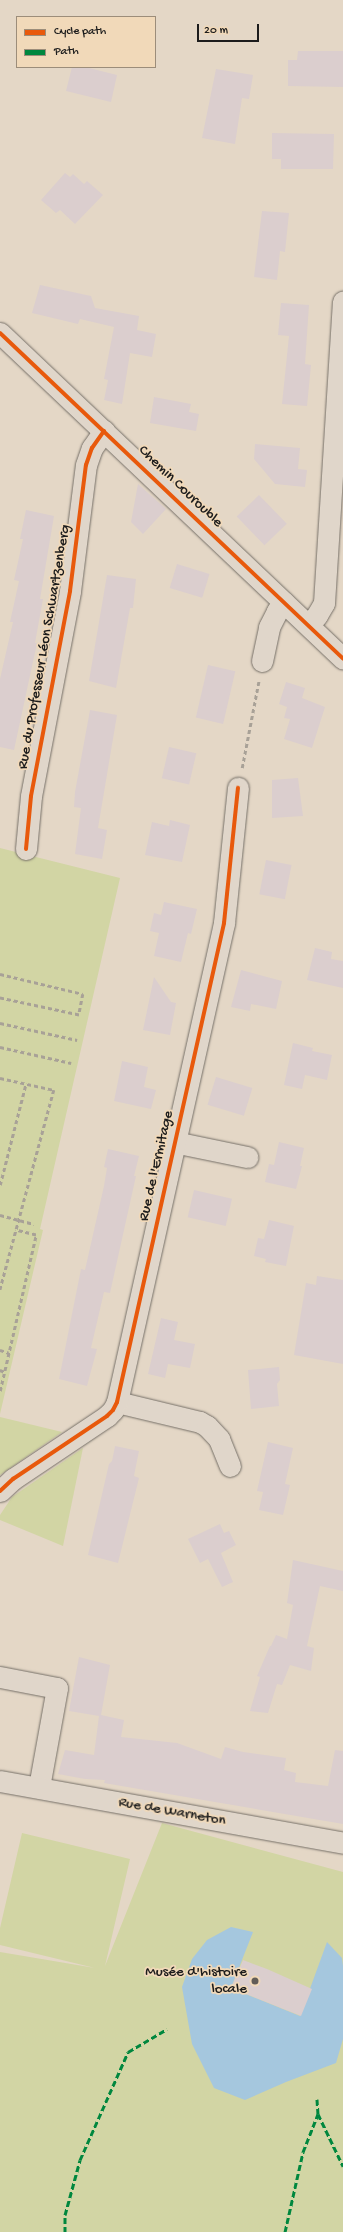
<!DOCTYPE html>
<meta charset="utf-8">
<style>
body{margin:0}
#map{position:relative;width:343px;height:2232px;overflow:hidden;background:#e4d7c6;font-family:"Gochi Hand",sans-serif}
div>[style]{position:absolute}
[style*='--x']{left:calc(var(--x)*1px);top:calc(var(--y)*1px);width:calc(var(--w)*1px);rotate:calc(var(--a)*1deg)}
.green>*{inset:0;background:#d2d5a4}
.water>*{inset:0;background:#a5c7de}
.building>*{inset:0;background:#dbcece;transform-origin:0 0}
.path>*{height:2.5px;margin-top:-1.25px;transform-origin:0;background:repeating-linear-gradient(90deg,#a8a197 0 4px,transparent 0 7px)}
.roads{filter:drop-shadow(0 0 1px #767068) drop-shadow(0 0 1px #767068)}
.minor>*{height:21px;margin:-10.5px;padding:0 10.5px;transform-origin:10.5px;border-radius:10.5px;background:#e0d6ca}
.quiet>*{height:3px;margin-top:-1.5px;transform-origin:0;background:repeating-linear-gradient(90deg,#00873e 0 6px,transparent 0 9px)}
.cycleway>*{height:4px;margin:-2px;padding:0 2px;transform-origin:2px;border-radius:2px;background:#e8590c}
.dots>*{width:11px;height:11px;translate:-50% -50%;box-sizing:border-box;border:2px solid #f1d9b9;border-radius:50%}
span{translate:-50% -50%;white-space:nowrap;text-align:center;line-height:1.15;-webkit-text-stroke:3.5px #f1d9b9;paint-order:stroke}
.street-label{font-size:15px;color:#1c1c1c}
.poi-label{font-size:15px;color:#1c1c1c}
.right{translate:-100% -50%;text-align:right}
.legend{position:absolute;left:16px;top:16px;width:140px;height:52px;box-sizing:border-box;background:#f1d9b9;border:1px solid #9c8d7a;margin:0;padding:5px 7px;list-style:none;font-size:12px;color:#1c1c1c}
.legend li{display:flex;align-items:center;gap:8px;height:20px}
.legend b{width:20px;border:1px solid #9c8d7a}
.scale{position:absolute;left:197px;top:24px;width:62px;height:18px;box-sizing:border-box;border:2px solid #1c1c1c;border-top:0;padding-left:5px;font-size:12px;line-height:14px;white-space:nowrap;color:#1c1c1c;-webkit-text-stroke:3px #f1d9b9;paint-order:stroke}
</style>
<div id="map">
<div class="green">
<i style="clip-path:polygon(0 848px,120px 878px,40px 1229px,43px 1230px,0 1414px)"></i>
<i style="clip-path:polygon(0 1417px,62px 1432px,0 1475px)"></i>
<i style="clip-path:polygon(83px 1448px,63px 1546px,0 1520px,0 1515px,12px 1497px)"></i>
<i style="clip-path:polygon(162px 1823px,343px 1872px,343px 2232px,0 2232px,0 1952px,95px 1968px,0 1945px,0 1928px,22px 1833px,130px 1859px,105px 1966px)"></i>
</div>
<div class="water">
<i style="clip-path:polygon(231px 1927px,253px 1932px,231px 1988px,300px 2016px,327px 1942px,342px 1958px,343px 1966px,343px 2039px,336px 2063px,286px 2082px,245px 2100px,214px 2088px,192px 2044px,182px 1987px,192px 1959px,207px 1940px)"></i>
</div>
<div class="building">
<i style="clip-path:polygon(298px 51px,343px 51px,343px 87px,288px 86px,288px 60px,297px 60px)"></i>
<i style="clip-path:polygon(72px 67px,85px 67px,117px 75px,111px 102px,66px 91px)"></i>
<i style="clip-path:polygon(216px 69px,253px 75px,249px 99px,242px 98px,235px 144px,202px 138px)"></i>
<i style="clip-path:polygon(272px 133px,334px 134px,333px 169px,281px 169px,281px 159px,272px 159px)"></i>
<i style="clip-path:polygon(65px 173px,70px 177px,73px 174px,84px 184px,87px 181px,103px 195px,75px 224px,60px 210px,56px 213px,41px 200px)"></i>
<i style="clip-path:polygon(262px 211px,289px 213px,285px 252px,280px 251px,277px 280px,254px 277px)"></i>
<i style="clip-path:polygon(40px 285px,91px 296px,95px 308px,139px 316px,137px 330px,156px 334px,152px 357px,130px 353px,122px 404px,104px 400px,108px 380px,104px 379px,114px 327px,80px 319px,78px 324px,32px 313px)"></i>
<i style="clip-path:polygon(281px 303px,309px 305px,305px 364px,311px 365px,307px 406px,282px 404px,289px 336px,278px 335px)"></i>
<i style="clip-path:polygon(154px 397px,191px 404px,189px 412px,199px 414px,196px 431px,150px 423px)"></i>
<i style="clip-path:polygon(255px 444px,300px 448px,298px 469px,307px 470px,305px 487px,275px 484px,254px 459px)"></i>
<i style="clip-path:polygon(138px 484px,166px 509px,143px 534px,131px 522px)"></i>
<i style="left:259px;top:495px;width:40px;height:31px;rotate:46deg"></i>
<i style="clip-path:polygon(26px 510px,54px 516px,40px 599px,43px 599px,35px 643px,37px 643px,14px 750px,0 747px,0 679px,13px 622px,10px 622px,19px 581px,14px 580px,23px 539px,20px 539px)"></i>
<i style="left:177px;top:564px;width:34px;height:25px;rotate:17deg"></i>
<i style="clip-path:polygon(107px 575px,136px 579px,133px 608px,130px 608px,116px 688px,89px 681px)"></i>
<i style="left:208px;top:665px;width:28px;height:54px;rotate:13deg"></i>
<i style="clip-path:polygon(286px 682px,305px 688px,302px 698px,325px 707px,312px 748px,284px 739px,290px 719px,284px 718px,287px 707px,279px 704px)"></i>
<i style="clip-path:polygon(90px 710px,117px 715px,98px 828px,107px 830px,102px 859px,75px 854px,81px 808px,74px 807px,75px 792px)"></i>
<i style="left:169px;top:747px;width:28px;height:32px;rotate:13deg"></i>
<i style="clip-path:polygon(298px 778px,303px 816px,272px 818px,272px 780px)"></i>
<i style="clip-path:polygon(170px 820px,190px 825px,182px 862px,145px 855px,152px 822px,169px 826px)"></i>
<i style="left:266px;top:860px;width:26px;height:35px;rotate:11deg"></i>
<i style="clip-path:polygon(164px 902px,197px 909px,191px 934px,188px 933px,181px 962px,154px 956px,159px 933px,150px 931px,154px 913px,161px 915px)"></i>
<i style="clip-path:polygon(315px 948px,332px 952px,331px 959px,343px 961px,343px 988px,307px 980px)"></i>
<i style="clip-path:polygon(241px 970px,282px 981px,276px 1009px,251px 1004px,250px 1011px,231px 1007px)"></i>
<i style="clip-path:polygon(154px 977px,171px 1002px,176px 1003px,170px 1035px,143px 1030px)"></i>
<i style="clip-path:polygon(293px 1043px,313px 1048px,312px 1051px,332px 1055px,327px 1080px,305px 1075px,302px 1089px,284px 1085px)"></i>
<i style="clip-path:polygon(122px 1061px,148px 1067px,144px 1087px,156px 1090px,151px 1109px,114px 1101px)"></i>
<i style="left:216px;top:1077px;width:38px;height:29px;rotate:17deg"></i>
<i style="clip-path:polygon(279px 1142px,304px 1148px,300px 1166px,302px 1166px,296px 1189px,265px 1182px,269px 1164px,274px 1165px)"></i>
<i style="clip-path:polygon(108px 1149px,139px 1156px,134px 1176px,136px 1176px,110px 1293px,104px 1292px,91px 1348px,97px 1349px,87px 1386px,59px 1379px,81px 1269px,85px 1270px,104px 1186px,107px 1168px,104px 1167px)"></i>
<i style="left:194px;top:1190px;width:39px;height:28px;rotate:13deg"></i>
<i style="clip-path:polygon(269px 1220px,294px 1226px,286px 1266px,265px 1262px,266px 1259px,254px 1256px,258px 1238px,264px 1239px)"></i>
<i style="clip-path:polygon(317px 1276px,343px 1280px,343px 1364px,294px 1355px,306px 1283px,316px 1285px)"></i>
<i style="clip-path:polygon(161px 1318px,178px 1322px,174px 1340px,195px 1344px,190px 1368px,168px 1364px,165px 1378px,148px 1374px)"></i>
<i style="clip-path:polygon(279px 1367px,280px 1380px,277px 1384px,279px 1406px,251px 1409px,248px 1370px)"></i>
<i style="clip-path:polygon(268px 1442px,293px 1448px,285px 1484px,290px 1485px,283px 1515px,259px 1510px,263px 1492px,257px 1491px)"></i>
<i style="clip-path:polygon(115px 1446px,139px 1451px,134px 1476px,139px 1478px,118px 1563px,88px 1555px,109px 1464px,112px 1461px)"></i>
<i style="clip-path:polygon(220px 1524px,224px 1533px,229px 1531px,236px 1545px,221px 1553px,233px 1582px,222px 1587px,208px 1559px,200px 1563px,188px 1539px)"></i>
<i style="clip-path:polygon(293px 1560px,343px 1571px,343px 1591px,320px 1586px,307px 1646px,314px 1648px,311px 1671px,290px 1665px,282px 1685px,277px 1684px,268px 1713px,250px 1711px,260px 1677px,257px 1676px,270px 1646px,271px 1646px,276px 1635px,287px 1639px,293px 1605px,287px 1603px)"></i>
<i style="clip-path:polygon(79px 1657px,110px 1665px,101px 1715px,124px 1720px,121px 1737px,177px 1743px,221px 1759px,225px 1747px,243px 1752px,286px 1758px,284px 1770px,296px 1773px,295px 1782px,328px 1786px,335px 1750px,343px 1751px,343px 1824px,104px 1783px,105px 1780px,85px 1779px,58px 1774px,65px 1750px,94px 1755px,99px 1716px,69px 1711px)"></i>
<i style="clip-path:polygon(243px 1960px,267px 1969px,312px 1989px,301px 2016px,231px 1988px)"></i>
</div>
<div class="path">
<i style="--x:242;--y:768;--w:90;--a:-79.1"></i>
<i style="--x:0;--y:974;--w:85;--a:13.5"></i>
<i style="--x:83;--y:994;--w:21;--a:101"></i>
<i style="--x:79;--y:1015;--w:81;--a:-167.9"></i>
<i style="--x:0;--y:1023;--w:79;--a:12.4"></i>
<i style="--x:0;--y:1047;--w:73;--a:12.7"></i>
<i style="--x:0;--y:1078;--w:55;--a:12.5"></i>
<i style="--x:54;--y:1090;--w:207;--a:105.1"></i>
<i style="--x:0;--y:1185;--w:105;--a:-75.7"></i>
<i style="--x:0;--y:1215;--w:35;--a:15"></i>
<i style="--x:0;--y:1350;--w:9;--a:18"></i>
<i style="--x:0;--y:1370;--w:5;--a:22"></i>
<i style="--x:0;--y:1391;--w:160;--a:-77"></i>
<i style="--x:36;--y:1235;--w:21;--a:-166"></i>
</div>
<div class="roads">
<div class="minor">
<i style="--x:0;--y:333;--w:473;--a:43.5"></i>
<i style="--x:309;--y:625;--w:13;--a:-51"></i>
<i style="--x:317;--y:615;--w:14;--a:-60"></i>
<i style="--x:324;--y:603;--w:302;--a:-86.4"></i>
<i style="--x:262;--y:661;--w:35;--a:-78"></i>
<i style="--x:269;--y:627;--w:18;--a:-63"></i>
<i style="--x:277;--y:611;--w:11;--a:-52"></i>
<i style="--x:26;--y:849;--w:53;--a:-84.6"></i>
<i style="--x:31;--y:796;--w:209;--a:-79.2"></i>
<i style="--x:70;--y:591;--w:127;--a:-82.8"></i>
<i style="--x:86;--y:465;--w:18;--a:-71"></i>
<i style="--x:92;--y:448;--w:21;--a:-55"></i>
<i style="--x:174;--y:1142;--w:75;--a:11.6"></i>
<i style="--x:117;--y:1402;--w:85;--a:13.5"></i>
<i style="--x:200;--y:1422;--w:8;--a:30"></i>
<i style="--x:207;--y:1426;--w:18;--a:47"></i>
<i style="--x:219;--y:1439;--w:29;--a:68"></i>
<i style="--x:0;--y:1491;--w:18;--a:-43"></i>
<i style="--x:13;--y:1479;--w:113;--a:-33.8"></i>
<i style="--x:107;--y:1416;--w:8;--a:-45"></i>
<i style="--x:113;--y:1410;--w:9;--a:-63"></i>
<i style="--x:117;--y:1402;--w:491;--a:-77.4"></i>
<i style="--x:224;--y:923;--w:136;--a:-84.1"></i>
<i style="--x:0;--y:1677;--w:58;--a:10.9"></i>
<i style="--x:57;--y:1688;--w:101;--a:100.3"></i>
<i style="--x:0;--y:1781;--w:349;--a:10.2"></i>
</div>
</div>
<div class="quiet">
<i style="--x:318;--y:2114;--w:58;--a:64.3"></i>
<i style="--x:65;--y:2232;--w:17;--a:-90"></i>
<i style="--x:65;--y:2215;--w:57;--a:-74.7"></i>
<i style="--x:80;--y:2160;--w:118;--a:-66"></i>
<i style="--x:128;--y:2052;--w:45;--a:-30.5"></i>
<i style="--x:285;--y:2232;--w:82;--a:-77.3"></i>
<i style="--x:303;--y:2152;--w:41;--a:-68.5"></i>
<i style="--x:318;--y:2114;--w:15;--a:-94"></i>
</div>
<div class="cycleway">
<i style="--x:0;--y:333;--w:473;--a:43.5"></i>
<i style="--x:26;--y:849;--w:53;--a:-84.6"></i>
<i style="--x:31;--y:796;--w:209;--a:-79.2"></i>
<i style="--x:70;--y:591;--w:127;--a:-82.8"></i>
<i style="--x:86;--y:465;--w:18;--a:-71"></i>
<i style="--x:92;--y:448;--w:21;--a:-55"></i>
<i style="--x:0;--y:1491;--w:18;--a:-43"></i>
<i style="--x:13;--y:1479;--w:113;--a:-33.8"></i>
<i style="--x:107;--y:1416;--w:8;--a:-45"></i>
<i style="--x:113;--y:1410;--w:9;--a:-63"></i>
<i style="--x:117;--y:1402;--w:491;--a:-77.4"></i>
<i style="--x:224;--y:923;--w:136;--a:-84.1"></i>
</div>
<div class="dots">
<i style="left:255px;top:1981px;background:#625d58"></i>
</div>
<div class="street-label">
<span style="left:180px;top:487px;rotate:44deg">Chemin Courouble</span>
<span style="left:45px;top:647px;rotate:-80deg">Rue du Professeur Léon Schwartzenberg</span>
<span style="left:157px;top:1166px;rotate:-77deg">Rue de l'Ermitage</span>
<span style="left:172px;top:1812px;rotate:10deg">Rue de Warneton</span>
</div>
<div class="poi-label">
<span class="right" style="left:247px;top:1981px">Musée d'histoire<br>locale</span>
</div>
<ul class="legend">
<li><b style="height:5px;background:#e8590c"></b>Cycle path</li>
<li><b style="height:5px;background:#00873e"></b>Path</li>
</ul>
<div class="scale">20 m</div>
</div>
